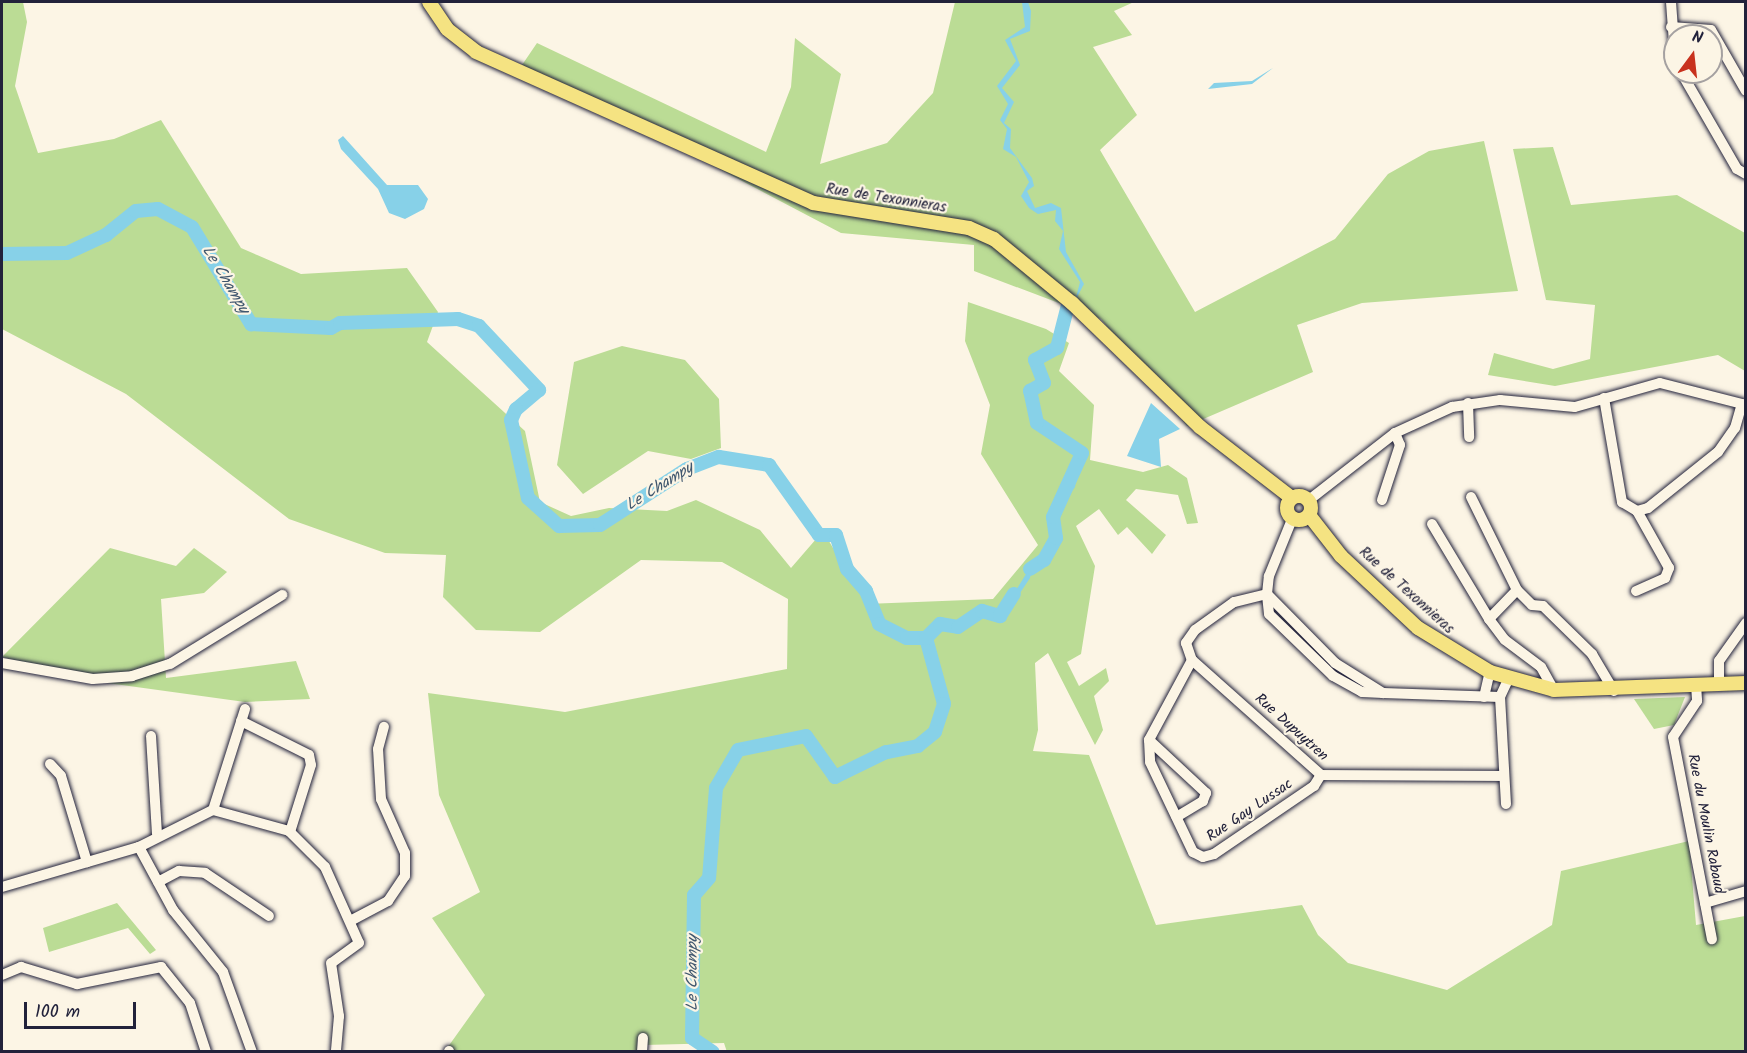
<!DOCTYPE html>
<style>
body{margin:0}
#map{position:relative;width:1747px;height:1053px;overflow:hidden;background:#fcf5e5;font-family:Kalam,sans-serif}
div>[style]{position:absolute}
[style*='--x']{left:calc(var(--x)*1px);top:calc(var(--y)*1px);width:calc(var(--w)*1px);rotate:calc(var(--a)*1deg)}
.green>*{inset:0;background:#bbdc95}
.water>*{inset:0;background:#87d1e8}
.river>*{height:14px;margin:-7px;padding:0 7px;transform-origin:7px;border-radius:7px;background:#87d1e8}
.roads{filter:drop-shadow(0 0 2px #22223b) drop-shadow(0 0 2px #22223b)}
.minor>*{height:10px;margin:-5px;padding:0 5px;transform-origin:5px;border-radius:5px;background:#fcf5e5}
.major>*{height:14px;margin:-7px;padding:0 7px;transform-origin:7px;border-radius:7px;background:#f5e382}
.major>.ring{margin:-7px;padding:0;box-sizing:content-box;background:none;border:14px solid #f5e382;border-radius:50%}
span{translate:-50% -50%;white-space:nowrap;text-align:center;line-height:1.15;-webkit-text-stroke:4.5px #fcf5e5;paint-order:stroke}
.street-label{font-size:15px;color:#22223b}
.water-label{font-size:16px;color:#40576f;font-style:italic}
.frame{position:absolute;inset:0;border:3px solid #22223b;pointer-events:none}
.north{position:absolute;left:1663px;top:24px;width:60px;height:60px;box-sizing:border-box;background:#fcf5e5;border:2px solid #a5a1a1;border-radius:50%;rotate:15deg;font-size:16px;font-weight:700;line-height:24px;text-align:center;color:#22223b}
.north::after{content:'';display:block;margin:auto;width:21px;height:27px;background:#c8321e;clip-path:polygon(50% 0,100% 100%,50% 72%,0 100%)}
.scale{position:absolute;left:24px;top:1002px;width:112px;height:27px;box-sizing:border-box;border:3px solid #22223b;border-top:0;padding-left:8px;font-size:18px;line-height:21px;white-space:nowrap;color:#22223b;-webkit-text-stroke:4px #fcf5e5;paint-order:stroke}
</style>
<div id="map">
<div class="green">
<i style="clip-path:polygon(2px 2px,23px 2px,27px 22px,15px 86px,38px 153px,114px 139px,161px 120px,241px 248px,301px 274px,407px 268px,438px 312px,427px 342px,525px 431px,540px 502px,571px 516px,609px 508px,667px 511px,696px 500px,760px 530px,791px 568px,823px 531px,866px 604px,993px 599px,1038px 545px,981px 454px,990px 405px,965px 341px,968px 302px,1046px 329px,1069px 343px,1059px 371px,1094px 405px,1090px 460px,1143px 472px,1168px 465px,1187px 478px,1198px 523px,1187px 524px,1178px 495px,1136px 489px,1126px 500px,1166px 535px,1152px 554px,1127px 527px,1118px 535px,1099px 509px,1076px 526px,1095px 566px,1081px 654px,1067px 662px,1079px 686px,1106px 668px,1109px 681px,1094px 696px,1103px 730px,1095px 745px,1048px 653px,1035px 663px,1038px 730px,1033px 751px,1089px 755px,1156px 925px,1302px 905px,1318px 935px,1348px 963px,1447px 990px,1552px 925px,1561px 871px,1689px 841px,1696px 925px,1745px 916px,1745px 1051px,727px 1052px,724px 1043px,644px 1045px,642px 1052px,445px 1051px,485px 995px,432px 918px,480px 892px,439px 795px,428px 693px,565px 712px,787px 669px,788px 599px,722px 562px,641px 560px,540px 632px,476px 630px,443px 597px,446px 555px,385px 553px,289px 519px,126px 394px,2px 329px)"></i>
<i style="clip-path:polygon(955px 2px,1134px 2px,1114px 11px,1132px 35px,1093px 47px,1137px 115px,1100px 150px,1195px 312px,1335px 239px,1388px 174px,1429px 151px,1484px 141px,1518px 291px,1362px 303px,1297px 325px,1313px 372px,1187px 426px,1101px 319px,974px 271px,974px 245px,841px 233px,522px 65px,537px 43px,766px 152px,791px 87px,795px 38px,841px 74px,820px 164px,887px 143px,933px 93px)"></i>
<i style="clip-path:polygon(1553px 147px,1571px 205px,1677px 195px,1745px 233px,1745px 371px,1718px 355px,1555px 386px,1488px 375px,1494px 353px,1553px 369px,1590px 359px,1595px 305px,1546px 300px,1513px 149px)"></i>
<i style="clip-path:polygon(622px 346px,685px 360px,719px 399px,721px 448px,691px 459px,648px 451px,583px 494px,557px 465px,574px 362px)"></i>
<i style="clip-path:polygon(110px 548px,176px 566px,194px 548px,227px 572px,204px 593px,161px 599px,166px 678px,296px 661px,310px 699px,245px 702px,100px 682px,2px 657px)"></i>
<i style="clip-path:polygon(1685px 697px,1674px 725px,1654px 729px,1634px 699px)"></i>
<i style="clip-path:polygon(117px 903px,156px 950px,150px 954px,128px 928px,49px 952px,43px 928px)"></i>
</div>
<div class="water">
<i style="clip-path:polygon(1022px 2px,1028px 2px,1031px 11px,1030px 31px,1010px 39px,1020px 65px,1002px 88px,1014px 102px,1004px 123px,1011px 129px,1010px 148px,1032px 178px,1034px 186px,1027px 191px,1035px 208px,1051px 203px,1061px 208px,1066px 252px,1084px 284px,1075px 301px,1080px 282px,1059px 249px,1063px 231px,1055px 221px,1056px 210px,1038px 214px,1029px 208px,1021px 196px,1029px 182px,1016px 157px,1003px 149px,1007px 129px,1000px 120px,1008px 104px,997px 86px,1016px 61px,1005px 40px,1025px 27px)"></i>
<i style="clip-path:polygon(1273px 68px,1252px 84px,1208px 89px,1214px 83px,1252px 81px)"></i>
<i style="clip-path:polygon(343px 136px,387px 185px,418px 185px,428px 199px,424px 209px,405px 219px,389px 213px,378px 189px,341px 149px,338px 140px)"></i>
<i style="clip-path:polygon(1066px 307px,1067px 327px,1059px 351px,1036px 364px,1048px 383px,1033px 391px,1038px 420px,1048px 432px,1083px 449px,1086px 456px,1079px 460px,1075px 487px,1057px 511px,1060px 527px,1058px 537px,1050px 553px,1044px 562px,1032px 568px,1030px 578px,1006px 614px,999px 618px,978px 613px,967px 626px,955px 631px,942px 626px,931px 638px,946px 707px,934px 737px,913px 750px,872px 760px,844px 780px,832px 779px,826px 767px,842px 777px,880px 754px,918px 746px,935px 732px,944px 704px,926px 638px,940px 624px,966px 623px,975px 612px,1000px 616px,1031px 566px,1044px 560px,1056px 538px,1053px 517px,1062px 493px,1072px 487px,1076px 465px,1082px 453px,1047px 435px,1037px 423px,1030px 391px,1044px 383px,1034px 364px,1035px 360px,1057px 348px)"></i>
<i style="clip-path:polygon(1151px 403px,1180px 429px,1159px 439px,1161px 467px,1127px 456px)"></i>
</div>
<div class="river">
<i style="--x:2;--y:254;--w:65;--a:-0.9"></i>
<i style="--x:67;--y:253;--w:43;--a:-24.8"></i>
<i style="--x:106;--y:235;--w:38;--a:-39"></i>
<i style="--x:136;--y:211;--w:22;--a:-5"></i>
<i style="--x:158;--y:209;--w:38;--a:28"></i>
<i style="--x:192;--y:227;--w:114;--a:58.7"></i>
<i style="--x:251;--y:324;--w:80;--a:2.9"></i>
<i style="--x:331;--y:328;--w:10;--a:-29"></i>
<i style="--x:340;--y:323;--w:118;--a:-1.9"></i>
<i style="--x:458;--y:319;--w:22;--a:18"></i>
<i style="--x:479;--y:326;--w:88;--a:46.8"></i>
<i style="--x:539;--y:390;--w:30;--a:140"></i>
<i style="--x:516;--y:409;--w:12;--a:114"></i>
<i style="--x:511;--y:420;--w:80;--a:77.7"></i>
<i style="--x:528;--y:498;--w:42;--a:42.1"></i>
<i style="--x:559;--y:526;--w:41;--a:-1.4"></i>
<i style="--x:600;--y:525;--w:103;--a:-32.8"></i>
<i style="--x:687;--y:469;--w:34;--a:-21"></i>
<i style="--x:719;--y:457;--w:51;--a:9.1"></i>
<i style="--x:769;--y:465;--w:86;--a:54.5"></i>
<i style="--x:819;--y:535;--w:17;--a:0"></i>
<i style="--x:836;--y:535;--w:36;--a:72"></i>
<i style="--x:847;--y:569;--w:29;--a:49"></i>
<i style="--x:866;--y:591;--w:35;--a:68"></i>
<i style="--x:879;--y:624;--w:31;--a:27"></i>
<i style="--x:907;--y:638;--w:19;--a:0"></i>
<i style="--x:926;--y:638;--w:68;--a:74.7"></i>
<i style="--x:944;--y:704;--w:29;--a:108"></i>
<i style="--x:935;--y:732;--w:22;--a:141"></i>
<i style="--x:918;--y:746;--w:33;--a:169"></i>
<i style="--x:886;--y:752;--w:57;--a:153.9"></i>
<i style="--x:835;--y:777;--w:50;--a:-125.3"></i>
<i style="--x:806;--y:736;--w:69;--a:168.4"></i>
<i style="--x:738;--y:750;--w:44;--a:120.1"></i>
<i style="--x:716;--y:788;--w:90;--a:94.4"></i>
<i style="--x:709;--y:878;--w:23;--a:131"></i>
<i style="--x:694;--y:895;--w:143;--a:90.8"></i>
<i style="--x:692;--y:1038;--w:25;--a:34"></i>
<i style="--x:1030;--y:569;--w:17;--a:-33"></i>
<i style="--x:1044;--y:560;--w:25;--a:-61"></i>
<i style="--x:1056;--y:538;--w:21;--a:-98"></i>
<i style="--x:1053;--y:517;--w:70;--a:-65.6"></i>
<i style="--x:1082;--y:453;--w:54;--a:-146.3"></i>
<i style="--x:1037;--y:423;--w:33;--a:-102"></i>
<i style="--x:1030;--y:391;--w:16;--a:-30"></i>
<i style="--x:1044;--y:383;--w:25;--a:-111"></i>
<i style="--x:1035;--y:360;--w:25;--a:-29"></i>
<i style="--x:1057;--y:348;--w:44;--a:-75.7"></i>
<i style="--x:926;--y:638;--w:20;--a:-45"></i>
<i style="--x:940;--y:624;--w:18;--a:9"></i>
<i style="--x:958;--y:627;--w:29;--a:-34"></i>
<i style="--x:982;--y:611;--w:19;--a:16"></i>
<i style="--x:1000;--y:616;--w:26;--a:-58"></i>
</div>
<div class="roads">
<div class="minor">
<i style="--x:1671;--y:2;--w:55;--a:85.8"></i>
<i style="--x:1671;--y:27;--w:40;--a:4.3"></i>
<i style="--x:1711;--y:30;--w:70;--a:60.2"></i>
<i style="--x:1681;--y:72;--w:112;--a:60"></i>
<i style="--x:1737;--y:169;--w:10;--a:29"></i>
<i style="--x:1604;--y:398;--w:106;--a:80.2"></i>
<i style="--x:1622;--y:502;--w:17;--a:31"></i>
<i style="--x:1637;--y:511;--w:11;--a:-15"></i>
<i style="--x:1648;--y:508;--w:90;--a:-38.7"></i>
<i style="--x:1718;--y:452;--w:29;--a:-55"></i>
<i style="--x:1735;--y:428;--w:25;--a:-74"></i>
<i style="--x:1468;--y:403;--w:34;--a:88"></i>
<i style="--x:1471;--y:497;--w:104;--a:63.7"></i>
<i style="--x:1517;--y:590;--w:21;--a:45"></i>
<i style="--x:1532;--y:605;--w:11;--a:5"></i>
<i style="--x:1543;--y:606;--w:69;--a:44.4"></i>
<i style="--x:1592;--y:654;--w:43;--a:59.3"></i>
<i style="--x:1309;--y:500;--w:109;--a:-37.9"></i>
<i style="--x:1395;--y:433;--w:63;--a:-24.5"></i>
<i style="--x:1452;--y:407;--w:49;--a:-8.3"></i>
<i style="--x:1500;--y:400;--w:75;--a:5.3"></i>
<i style="--x:1575;--y:407;--w:88;--a:-15.8"></i>
<i style="--x:1660;--y:383;--w:89;--a:14.3"></i>
<i style="--x:1382;--y:500;--w:58;--a:-71.9"></i>
<i style="--x:1400;--y:445;--w:13;--a:-113"></i>
<i style="--x:1432;--y:524;--w:111;--a:59"></i>
<i style="--x:1489;--y:619;--w:26;--a:53"></i>
<i style="--x:1505;--y:640;--w:45;--a:36.9"></i>
<i style="--x:1541;--y:667;--w:26;--a:61"></i>
<i style="--x:1636;--y:591;--w:32;--a:-24"></i>
<i style="--x:1665;--y:578;--w:11;--a:-68"></i>
<i style="--x:1669;--y:568;--w:65;--a:-119.3"></i>
<i style="--x:1267;--y:594;--w:34;--a:166"></i>
<i style="--x:1234;--y:602;--w:48;--a:144.3"></i>
<i style="--x:1195;--y:630;--w:16;--a:125"></i>
<i style="--x:1186;--y:643;--w:18;--a:71"></i>
<i style="--x:1192;--y:660;--w:173;--a:41.7"></i>
<i style="--x:1321;--y:775;--w:183;--a:0.3"></i>
<i style="--x:1267;--y:594;--w:97;--a:45.4"></i>
<i style="--x:1335;--y:663;--w:57;--a:32"></i>
<i style="--x:1383;--y:693;--w:21;--a:-177"></i>
<i style="--x:1362;--y:692;--w:33;--a:-151"></i>
<i style="--x:1333;--y:676;--w:89;--a:-135.9"></i>
<i style="--x:1269;--y:614;--w:20;--a:-96"></i>
<i style="--x:1267;--y:594;--w:18;--a:-84"></i>
<i style="--x:1269;--y:576;--w:64;--a:-67.9"></i>
<i style="--x:1489;--y:619;--w:40;--a:-46"></i>
<i style="--x:1192;--y:660;--w:91;--a:118.3"></i>
<i style="--x:1149;--y:740;--w:22;--a:87"></i>
<i style="--x:1150;--y:762;--w:100;--a:64.5"></i>
<i style="--x:1193;--y:852;--w:11;--a:27"></i>
<i style="--x:1203;--y:857;--w:11;--a:-15"></i>
<i style="--x:1214;--y:854;--w:121;--a:-34.2"></i>
<i style="--x:1314;--y:786;--w:13;--a:-58"></i>
<i style="--x:2;--y:663;--w:92;--a:10"></i>
<i style="--x:93;--y:679;--w:39;--a:-4"></i>
<i style="--x:132;--y:676;--w:40;--a:-18"></i>
<i style="--x:170;--y:664;--w:132;--a:-31.6"></i>
<i style="--x:1719;--y:683;--w:22;--a:-90"></i>
<i style="--x:1719;--y:661;--w:47;--a:-54.6"></i>
<i style="--x:1696;--y:685;--w:16;--a:86"></i>
<i style="--x:1697;--y:701;--w:43;--a:123.7"></i>
<i style="--x:1673;--y:737;--w:206;--a:79.1"></i>
<i style="--x:1383;--y:693;--w:117;--a:2"></i>
<i style="--x:1484;--y:697;--w:26;--a:-77"></i>
<i style="--x:241;--y:721;--w:76;--a:26.6"></i>
<i style="--x:309;--y:755;--w:10;--a:79"></i>
<i style="--x:311;--y:765;--w:70;--a:107.4"></i>
<i style="--x:151;--y:736;--w:98;--a:86.5"></i>
<i style="--x:1149;--y:740;--w:78;--a:42.9"></i>
<i style="--x:1206;--y:793;--w:9;--a:111"></i>
<i style="--x:1203;--y:801;--w:31;--a:149"></i>
<i style="--x:50;--y:764;--w:16;--a:47"></i>
<i style="--x:61;--y:776;--w:90;--a:73.2"></i>
<i style="--x:1506;--y:804;--w:107;--a:-93.2"></i>
<i style="--x:1500;--y:697;--w:21;--a:-65"></i>
<i style="--x:213;--y:810;--w:106;--a:-72.4"></i>
<i style="--x:139;--y:847;--w:72;--a:61.6"></i>
<i style="--x:173;--y:910;--w:80;--a:51.1"></i>
<i style="--x:223;--y:972;--w:85;--a:70.1"></i>
<i style="--x:158;--y:882;--w:24;--a:-28"></i>
<i style="--x:179;--y:871;--w:26;--a:4"></i>
<i style="--x:205;--y:873;--w:77;--a:33.9"></i>
<i style="--x:2;--y:887;--w:143;--a:-16.3"></i>
<i style="--x:139;--y:847;--w:83;--a:-26.6"></i>
<i style="--x:213;--y:810;--w:79;--a:15.4"></i>
<i style="--x:289;--y:831;--w:51;--a:45"></i>
<i style="--x:325;--y:867;--w:83;--a:65.9"></i>
<i style="--x:359;--y:943;--w:34;--a:144"></i>
<i style="--x:331;--y:963;--w:54;--a:81.4"></i>
<i style="--x:339;--y:1016;--w:36;--a:95"></i>
<i style="--x:1705;--y:903;--w:43;--a:-16.3"></i>
<i style="--x:352;--y:920;--w:41;--a:-27.8"></i>
<i style="--x:388;--y:901;--w:30;--a:-56"></i>
<i style="--x:405;--y:876;--w:23;--a:-90"></i>
<i style="--x:405;--y:853;--w:59;--a:-114"></i>
<i style="--x:381;--y:799;--w:50;--a:-93.4"></i>
<i style="--x:378;--y:749;--w:23;--a:-75"></i>
<i style="--x:2;--y:975;--w:21;--a:-23"></i>
<i style="--x:21;--y:967;--w:59;--a:16.9"></i>
<i style="--x:77;--y:984;--w:86;--a:-11.4"></i>
<i style="--x:161;--y:967;--w:46;--a:51.1"></i>
<i style="--x:190;--y:1003;--w:52;--a:71.9"></i>
<i style="--x:449;--y:1052;--w:1;--a:-90"></i>
<i style="--x:642;--y:1052;--w:14;--a:-86"></i>
</div>
<div class="major">
<i style="--x:429;--y:2;--w:32;--a:56"></i>
<i style="--x:447;--y:29;--w:37;--a:38"></i>
<i style="--x:476;--y:52;--w:369;--a:24.1"></i>
<i style="--x:813;--y:203;--w:158;--a:9.1"></i>
<i style="--x:969;--y:228;--w:27;--a:24"></i>
<i style="--x:994;--y:239;--w:101;--a:39.4"></i>
<i style="--x:1072;--y:303;--w:178;--a:44.1"></i>
<i style="--x:1200;--y:427;--w:116;--a:37.7"></i>
<i class="ring" style="left:1287px;top:496px;width:10px;height:10px"></i>
<i style="--x:1309;--y:515;--w:52;--a:52"></i>
<i style="--x:1341;--y:556;--w:105;--a:43.1"></i>
<i style="--x:1418;--y:628;--w:84;--a:31.4"></i>
<i style="--x:1490;--y:672;--w:66;--a:15.7"></i>
<i style="--x:1554;--y:690;--w:192;--a:-2.1"></i>
</div>
</div>
<div class="street-label">
<span style="left:886px;top:199px;rotate:9deg">Rue de Texonnieras</span>
<span style="left:1406px;top:591px;rotate:42deg">Rue de Texonnieras</span>
<span style="left:1291px;top:728px;rotate:42deg">Rue Dupuytren</span>
<span style="left:1250px;top:811px;rotate:-34deg">Rue Gay Lussac</span>
<span style="left:1705px;top:824px;rotate:79deg">Rue du Moulin Rabaud</span>
</div>
<div class="water-label">
<span style="left:225px;top:280px;rotate:59deg">Le Champy</span>
<span style="left:660px;top:487px;rotate:-32deg">Le Champy</span>
<span style="left:693px;top:973px;rotate:-90deg">Le Champy</span>
</div>
<div class="frame"></div>
<div class="north">N</div>
<div class="scale">100 m</div>
</div>
